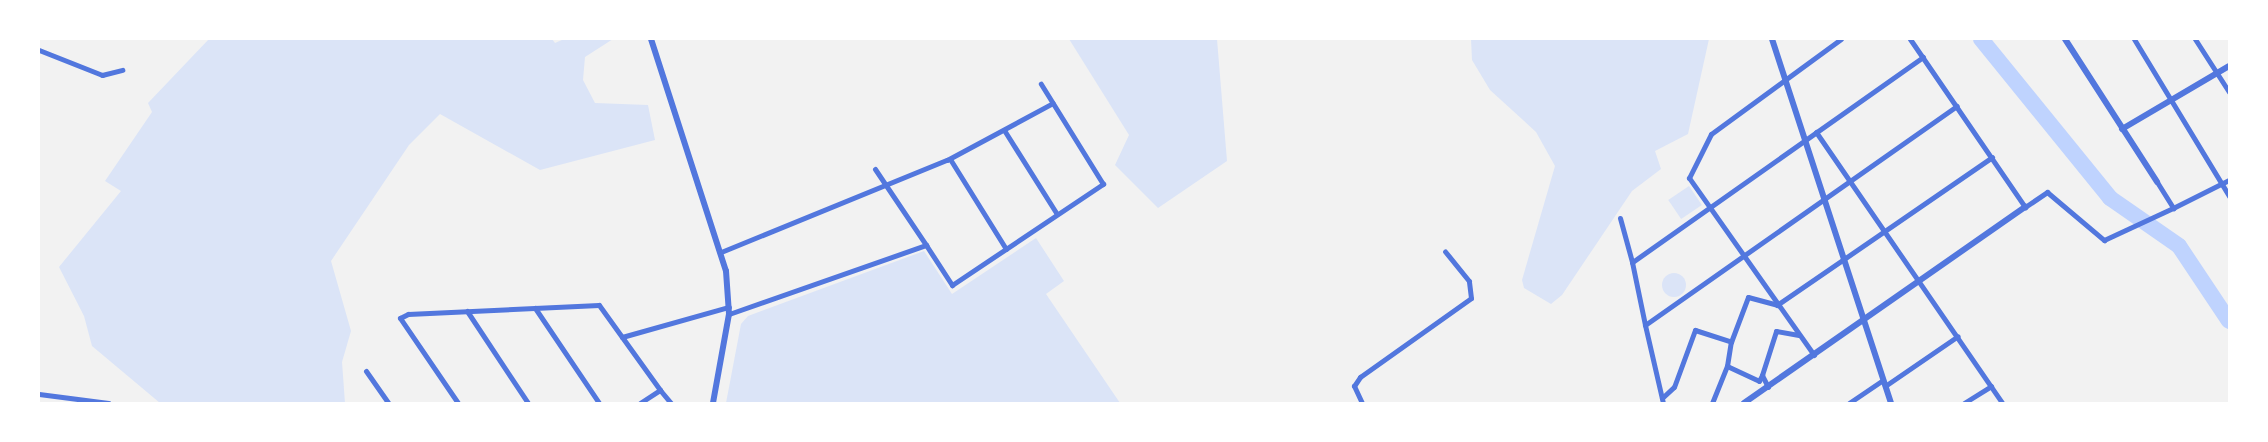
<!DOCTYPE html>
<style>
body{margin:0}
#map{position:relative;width:2268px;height:442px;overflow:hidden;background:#f2f2f2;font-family:"Golos Text",sans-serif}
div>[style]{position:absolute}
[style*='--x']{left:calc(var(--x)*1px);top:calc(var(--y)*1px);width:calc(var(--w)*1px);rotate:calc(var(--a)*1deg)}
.green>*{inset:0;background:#dbe4f7;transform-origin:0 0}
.round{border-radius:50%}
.river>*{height:16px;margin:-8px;padding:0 8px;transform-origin:8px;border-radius:8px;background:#bfd3fe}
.minor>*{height:5px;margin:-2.5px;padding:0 2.5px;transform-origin:2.5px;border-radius:2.5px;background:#5277de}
.tertiary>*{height:6px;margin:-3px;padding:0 3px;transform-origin:3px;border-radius:3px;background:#5277de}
span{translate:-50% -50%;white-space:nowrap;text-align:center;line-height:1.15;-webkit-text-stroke:4px #fff;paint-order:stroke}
.frame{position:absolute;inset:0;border:40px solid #fff;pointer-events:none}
</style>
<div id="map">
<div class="green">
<i style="clip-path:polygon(209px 39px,552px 39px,555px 43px,564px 39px,613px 39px,585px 57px,583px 80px,595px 103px,648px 105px,655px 140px,540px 170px,440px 114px,409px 145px,331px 261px,351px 331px,342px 362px,345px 403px,160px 403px,92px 346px,84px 316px,59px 267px,121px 191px,105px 181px,152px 112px,148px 103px)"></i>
<i style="clip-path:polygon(1069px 39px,1217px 39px,1227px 161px,1158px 208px,1115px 165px,1129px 135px)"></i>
<i style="clip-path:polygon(1471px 39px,1709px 39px,1688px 134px,1655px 151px,1661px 169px,1632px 191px,1562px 295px,1551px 304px,1524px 288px,1522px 280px,1555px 166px,1536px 132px,1490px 90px,1472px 60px)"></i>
<i style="left:1689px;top:186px;width:23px;height:25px;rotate:56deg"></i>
<i style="clip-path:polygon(1036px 238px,1064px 281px,1046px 294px,1120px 403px,726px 403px,741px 324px,748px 316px,924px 251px,952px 294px)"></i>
<i class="round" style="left:1662px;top:273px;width:24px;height:24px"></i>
</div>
<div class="river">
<i style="--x:1981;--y:39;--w:205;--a:50.9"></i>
<i style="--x:2110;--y:198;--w:84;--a:34.8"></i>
<i style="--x:2179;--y:246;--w:90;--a:56.3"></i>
</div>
<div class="minor">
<i style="--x:1910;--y:39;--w:204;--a:55.6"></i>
<i style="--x:2025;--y:207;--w:27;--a:-34"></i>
<i style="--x:2047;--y:192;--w:75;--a:40.1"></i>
<i style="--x:2104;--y:240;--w:76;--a:-24.9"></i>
<i style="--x:2134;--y:39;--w:184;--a:58.8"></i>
<i style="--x:2195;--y:39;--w:63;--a:57.3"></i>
<i style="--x:39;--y:50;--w:68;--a:21.6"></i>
<i style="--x:102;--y:75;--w:21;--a:-14"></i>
<i style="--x:1923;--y:57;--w:356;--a:144.8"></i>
<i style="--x:1632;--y:262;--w:64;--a:78.3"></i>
<i style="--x:1645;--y:325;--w:381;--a:-35.1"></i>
<i style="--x:1004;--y:130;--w:99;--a:57.8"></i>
<i style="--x:1816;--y:132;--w:329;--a:55.5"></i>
<i style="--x:950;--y:159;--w:106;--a:58.1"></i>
<i style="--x:875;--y:169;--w:92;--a:56.1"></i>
<i style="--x:2157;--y:182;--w:31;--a:58"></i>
<i style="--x:2173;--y:208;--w:63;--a:-26.6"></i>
<i style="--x:1620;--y:218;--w:46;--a:74.7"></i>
<i style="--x:721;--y:252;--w:244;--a:-22.2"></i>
<i style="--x:947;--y:160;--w:120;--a:-28.3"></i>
<i style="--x:535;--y:308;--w:115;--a:56"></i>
<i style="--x:467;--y:311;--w:110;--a:56.5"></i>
<i style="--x:729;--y:314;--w:209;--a:-19.3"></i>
<i style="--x:926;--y:245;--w:48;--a:57"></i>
<i style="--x:952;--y:285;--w:182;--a:-33.8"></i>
<i style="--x:1103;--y:184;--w:118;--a:-121.8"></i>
<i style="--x:1645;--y:325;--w:80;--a:77"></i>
<i style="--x:622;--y:337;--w:111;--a:-15.7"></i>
<i style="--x:1814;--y:355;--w:217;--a:-125.2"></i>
<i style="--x:1689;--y:178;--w:49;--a:-63.4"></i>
<i style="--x:1711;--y:134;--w:161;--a:-36.2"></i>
<i style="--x:1727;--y:366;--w:24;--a:-81"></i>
<i style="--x:366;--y:371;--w:39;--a:55"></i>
<i style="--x:1885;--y:386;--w:88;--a:-34.4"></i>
<i style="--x:1768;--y:387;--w:13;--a:-117"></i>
<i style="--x:1762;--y:375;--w:46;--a:-72.3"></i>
<i style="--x:1776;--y:331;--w:23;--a:10"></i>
<i style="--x:39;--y:394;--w:70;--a:7.4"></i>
<i style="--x:1662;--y:398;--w:16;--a:-43"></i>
<i style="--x:1674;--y:387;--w:61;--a:-69.8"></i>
<i style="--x:1695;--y:330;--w:38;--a:18"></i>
<i style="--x:1731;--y:342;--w:48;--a:-69.3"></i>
<i style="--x:1748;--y:297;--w:30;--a:15"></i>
<i style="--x:1777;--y:305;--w:261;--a:-34.5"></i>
<i style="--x:458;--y:403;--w:103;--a:-124.3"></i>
<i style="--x:400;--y:318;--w:9;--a:-27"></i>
<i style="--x:408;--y:314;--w:191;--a:-2.7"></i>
<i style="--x:599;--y:305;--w:105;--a:54.3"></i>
<i style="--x:640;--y:403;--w:24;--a:-33"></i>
<i style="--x:660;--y:390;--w:17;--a:50"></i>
<i style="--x:1362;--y:403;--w:19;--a:-115"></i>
<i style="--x:1354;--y:386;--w:11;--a:-56"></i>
<i style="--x:1360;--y:377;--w:136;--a:-35.4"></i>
<i style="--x:1471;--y:298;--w:17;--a:-97"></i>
<i style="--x:1469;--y:281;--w:38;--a:-129"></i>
<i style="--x:1712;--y:403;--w:40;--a:-68"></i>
<i style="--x:1727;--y:366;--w:35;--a:25"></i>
<i style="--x:1759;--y:381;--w:7;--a:-63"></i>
<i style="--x:1849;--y:403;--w:41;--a:-34.1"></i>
<i style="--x:1964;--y:403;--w:32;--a:-32"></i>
</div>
<div class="tertiary">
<i style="--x:651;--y:39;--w:244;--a:72.1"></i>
<i style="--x:726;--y:271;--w:43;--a:86"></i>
<i style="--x:729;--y:314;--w:90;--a:100.2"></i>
<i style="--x:1772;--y:39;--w:383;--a:71.9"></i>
<i style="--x:2065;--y:39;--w:170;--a:57.2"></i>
<i style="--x:2122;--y:129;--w:124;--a:-30.5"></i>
<i style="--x:1744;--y:403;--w:343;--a:-34.9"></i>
</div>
<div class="frame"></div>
</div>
